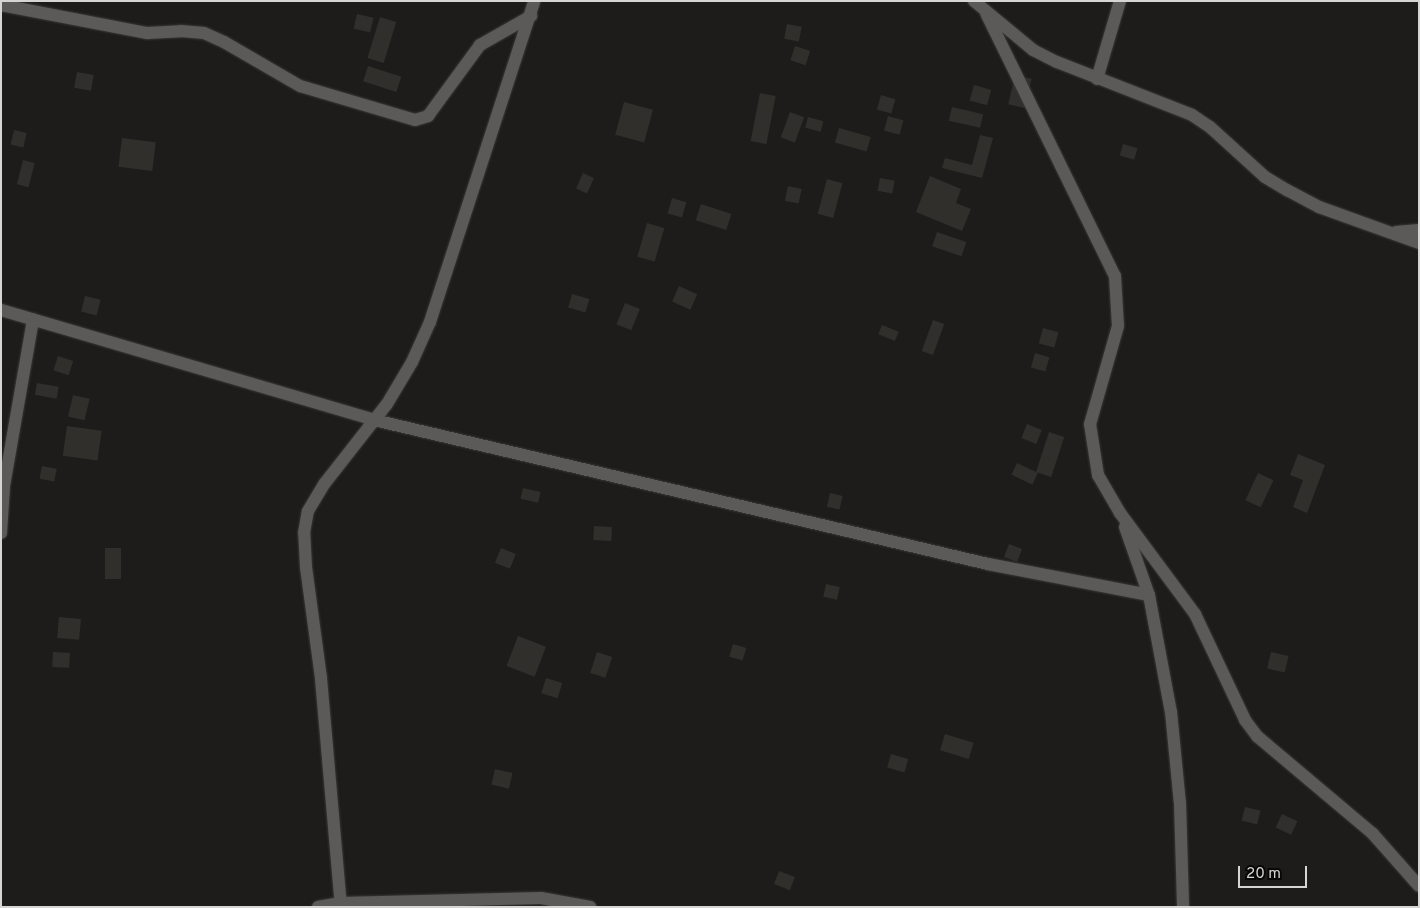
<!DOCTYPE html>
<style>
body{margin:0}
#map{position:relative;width:1420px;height:908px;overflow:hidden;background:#1e1c1a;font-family:Overpass,sans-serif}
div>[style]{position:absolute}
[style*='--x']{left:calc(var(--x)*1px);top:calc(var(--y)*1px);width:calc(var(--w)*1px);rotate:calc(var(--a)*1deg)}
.building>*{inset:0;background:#302f2c;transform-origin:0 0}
.roads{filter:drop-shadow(0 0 1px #393837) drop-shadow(0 0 1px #393837)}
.minor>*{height:12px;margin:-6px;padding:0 6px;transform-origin:6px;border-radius:6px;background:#5c5a58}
span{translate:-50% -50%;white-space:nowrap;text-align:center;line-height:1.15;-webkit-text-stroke:4px #070706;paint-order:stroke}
.frame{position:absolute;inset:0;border:2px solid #d6d5d4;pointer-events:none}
.scale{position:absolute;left:1238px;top:866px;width:69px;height:22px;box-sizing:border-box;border:2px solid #d6d5d4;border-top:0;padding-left:6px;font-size:15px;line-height:18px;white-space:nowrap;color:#d6d5d4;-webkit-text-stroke:4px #070706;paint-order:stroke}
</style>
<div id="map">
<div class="building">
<i style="left:357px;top:14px;width:17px;height:15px;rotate:13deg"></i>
<i style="left:380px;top:17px;width:17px;height:43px;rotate:17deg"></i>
<i style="left:787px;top:24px;width:15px;height:15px;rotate:11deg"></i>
<i style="left:795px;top:46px;width:16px;height:15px;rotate:18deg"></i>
<i style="left:368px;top:66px;width:35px;height:16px;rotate:18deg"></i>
<i style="left:77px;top:72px;width:17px;height:16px;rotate:10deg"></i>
<i style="left:1015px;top:75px;width:17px;height:30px;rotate:13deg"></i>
<i style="left:974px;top:85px;width:18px;height:16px;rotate:16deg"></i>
<i style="left:760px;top:93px;width:16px;height:49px;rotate:11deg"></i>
<i style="left:881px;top:95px;width:15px;height:15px;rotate:16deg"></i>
<i style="left:624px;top:102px;width:30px;height:34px;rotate:15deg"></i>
<i style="left:952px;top:107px;width:32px;height:14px;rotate:13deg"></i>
<i style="left:790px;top:112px;width:15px;height:27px;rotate:20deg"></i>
<i style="left:888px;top:116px;width:16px;height:15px;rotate:15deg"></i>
<i style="left:808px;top:117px;width:16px;height:11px;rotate:15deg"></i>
<i style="left:839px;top:128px;width:33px;height:15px;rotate:16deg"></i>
<i style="left:14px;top:130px;width:13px;height:15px;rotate:13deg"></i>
<i style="clip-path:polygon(980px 135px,993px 138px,982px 178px,942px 168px,945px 158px,972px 165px)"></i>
<i style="left:122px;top:138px;width:34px;height:29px;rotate:7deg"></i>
<i style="left:1123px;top:144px;width:15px;height:12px;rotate:16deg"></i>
<i style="left:23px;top:160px;width:12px;height:25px;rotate:14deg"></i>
<i style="left:583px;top:173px;width:12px;height:17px;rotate:24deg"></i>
<i style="clip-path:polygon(930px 176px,961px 189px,956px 203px,971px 209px,962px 231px,916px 212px)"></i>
<i style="left:880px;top:178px;width:15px;height:13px;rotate:11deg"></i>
<i style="left:827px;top:179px;width:16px;height:36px;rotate:15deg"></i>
<i style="left:788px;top:186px;width:14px;height:15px;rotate:12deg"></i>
<i style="left:672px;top:198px;width:15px;height:16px;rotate:16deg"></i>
<i style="left:701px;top:204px;width:32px;height:17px;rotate:18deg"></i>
<i style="left:647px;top:223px;width:18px;height:35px;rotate:16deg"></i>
<i style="left:937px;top:232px;width:31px;height:15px;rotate:19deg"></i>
<i style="left:679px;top:286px;width:20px;height:17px;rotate:24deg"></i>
<i style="left:572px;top:294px;width:18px;height:14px;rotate:16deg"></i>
<i style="left:85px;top:296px;width:16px;height:16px;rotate:14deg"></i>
<i style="left:625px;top:303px;width:16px;height:23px;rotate:22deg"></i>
<i style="left:933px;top:320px;width:12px;height:33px;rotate:20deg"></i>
<i style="left:882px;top:325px;width:18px;height:10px;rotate:22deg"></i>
<i style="left:1043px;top:328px;width:16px;height:16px;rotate:15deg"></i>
<i style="left:1035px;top:353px;width:15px;height:15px;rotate:16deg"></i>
<i style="left:58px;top:356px;width:16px;height:15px;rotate:18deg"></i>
<i style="left:37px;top:383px;width:22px;height:12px;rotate:10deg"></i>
<i style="left:73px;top:395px;width:17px;height:22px;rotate:13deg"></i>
<i style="left:1027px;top:424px;width:16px;height:15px;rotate:22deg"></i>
<i style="left:67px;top:426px;width:35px;height:30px;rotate:8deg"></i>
<i style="left:1049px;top:432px;width:16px;height:42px;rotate:18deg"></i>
<i style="clip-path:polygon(1298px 454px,1325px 465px,1307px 513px,1293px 507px,1303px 480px,1290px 475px)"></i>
<i style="left:1017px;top:463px;width:23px;height:13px;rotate:25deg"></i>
<i style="left:42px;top:466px;width:15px;height:13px;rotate:11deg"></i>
<i style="left:1258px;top:473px;width:17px;height:30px;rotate:25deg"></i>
<i style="left:523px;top:488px;width:18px;height:11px;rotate:13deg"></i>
<i style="left:830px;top:493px;width:13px;height:14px;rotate:13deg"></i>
<i style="left:594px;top:526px;width:18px;height:14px;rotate:3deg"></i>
<i style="left:1009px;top:544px;width:14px;height:14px;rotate:21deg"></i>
<i style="left:105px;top:548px;width:16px;height:31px"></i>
<i style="left:501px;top:548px;width:16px;height:16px;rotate:22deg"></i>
<i style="left:826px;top:584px;width:14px;height:13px;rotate:12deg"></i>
<i style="left:59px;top:617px;width:22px;height:21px;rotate:5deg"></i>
<i style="left:518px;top:636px;width:30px;height:32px;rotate:21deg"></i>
<i style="left:733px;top:644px;width:14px;height:13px;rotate:17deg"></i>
<i style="left:53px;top:652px;width:17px;height:15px;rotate:3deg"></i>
<i style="left:597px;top:652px;width:16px;height:22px;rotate:18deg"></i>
<i style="left:1271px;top:652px;width:18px;height:17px;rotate:13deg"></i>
<i style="left:546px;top:678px;width:17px;height:16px;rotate:17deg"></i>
<i style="left:945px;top:734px;width:30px;height:17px;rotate:17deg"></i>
<i style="left:891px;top:754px;width:18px;height:14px;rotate:16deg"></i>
<i style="left:495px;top:769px;width:18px;height:16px;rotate:13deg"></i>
<i style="left:1245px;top:807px;width:16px;height:14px;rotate:14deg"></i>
<i style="left:1282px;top:814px;width:17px;height:15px;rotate:25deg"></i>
<i style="left:779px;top:871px;width:17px;height:14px;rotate:21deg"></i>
</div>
<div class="roads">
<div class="minor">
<i style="--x:974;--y:1;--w:77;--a:39.7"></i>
<i style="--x:1033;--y:50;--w:27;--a:27"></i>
<i style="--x:1057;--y:62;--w:145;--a:21.4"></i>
<i style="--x:1192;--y:115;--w:22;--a:34"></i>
<i style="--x:1210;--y:127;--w:74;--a:42.3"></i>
<i style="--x:1265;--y:177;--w:26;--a:31"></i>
<i style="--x:1287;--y:190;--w:36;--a:28"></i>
<i style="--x:1319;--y:207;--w:106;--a:19.8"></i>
<i style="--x:1;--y:5;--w:149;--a:10.9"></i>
<i style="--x:147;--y:33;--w:34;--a:-3"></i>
<i style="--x:181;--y:31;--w:23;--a:5"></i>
<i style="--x:204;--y:33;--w:22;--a:24"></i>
<i style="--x:224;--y:42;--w:88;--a:30.1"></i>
<i style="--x:300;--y:86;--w:120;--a:16.5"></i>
<i style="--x:415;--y:120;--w:14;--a:-17"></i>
<i style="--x:428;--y:116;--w:88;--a:-53.8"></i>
<i style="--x:480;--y:45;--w:59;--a:-29.6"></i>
<i style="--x:986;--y:13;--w:293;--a:63.9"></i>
<i style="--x:1115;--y:276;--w:50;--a:86.6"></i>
<i style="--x:1118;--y:326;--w:102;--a:105.9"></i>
<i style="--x:1090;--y:424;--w:52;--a:81.1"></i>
<i style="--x:1098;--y:475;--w:44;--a:59.9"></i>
<i style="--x:1120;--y:513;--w:126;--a:53.4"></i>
<i style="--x:1195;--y:614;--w:117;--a:64.7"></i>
<i style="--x:1245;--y:720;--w:21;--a:53"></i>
<i style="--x:1258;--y:737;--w:150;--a:40.1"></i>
<i style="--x:1373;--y:834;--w:69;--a:48.5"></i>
<i style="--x:1097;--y:79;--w:81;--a:-73.6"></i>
<i style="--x:1396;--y:232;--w:23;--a:-5"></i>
<i style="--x:1;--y:310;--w:389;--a:16.4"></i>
<i style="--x:374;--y:420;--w:631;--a:13.2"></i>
<i style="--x:988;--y:564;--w:164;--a:10.9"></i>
<i style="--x:1125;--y:527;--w:72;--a:70.6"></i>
<i style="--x:1149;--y:595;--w:119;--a:79.4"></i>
<i style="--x:1171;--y:712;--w:91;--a:84.4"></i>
<i style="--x:1180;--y:803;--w:104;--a:88.3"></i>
<i style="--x:1;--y:533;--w:47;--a:-86.3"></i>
<i style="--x:4;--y:486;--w:169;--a:-80.1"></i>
<i style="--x:318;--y:907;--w:23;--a:-10"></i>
<i style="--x:341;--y:903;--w:200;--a:-1.4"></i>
<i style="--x:541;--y:898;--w:50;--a:10.4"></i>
<i style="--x:341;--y:907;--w:230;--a:-95"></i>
<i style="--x:321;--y:678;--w:112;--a:-97.7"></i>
<i style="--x:306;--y:567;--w:34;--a:-93"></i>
<i style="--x:304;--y:533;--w:22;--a:-80"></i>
<i style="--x:308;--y:511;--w:33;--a:-59"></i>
<i style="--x:325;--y:483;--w:100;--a:-51.9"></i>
<i style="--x:387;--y:404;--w:49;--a:-59.2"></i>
<i style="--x:412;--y:362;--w:44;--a:-65.8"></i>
<i style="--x:430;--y:322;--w:337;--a:-72"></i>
</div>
</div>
<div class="frame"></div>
<div class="scale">20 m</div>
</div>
